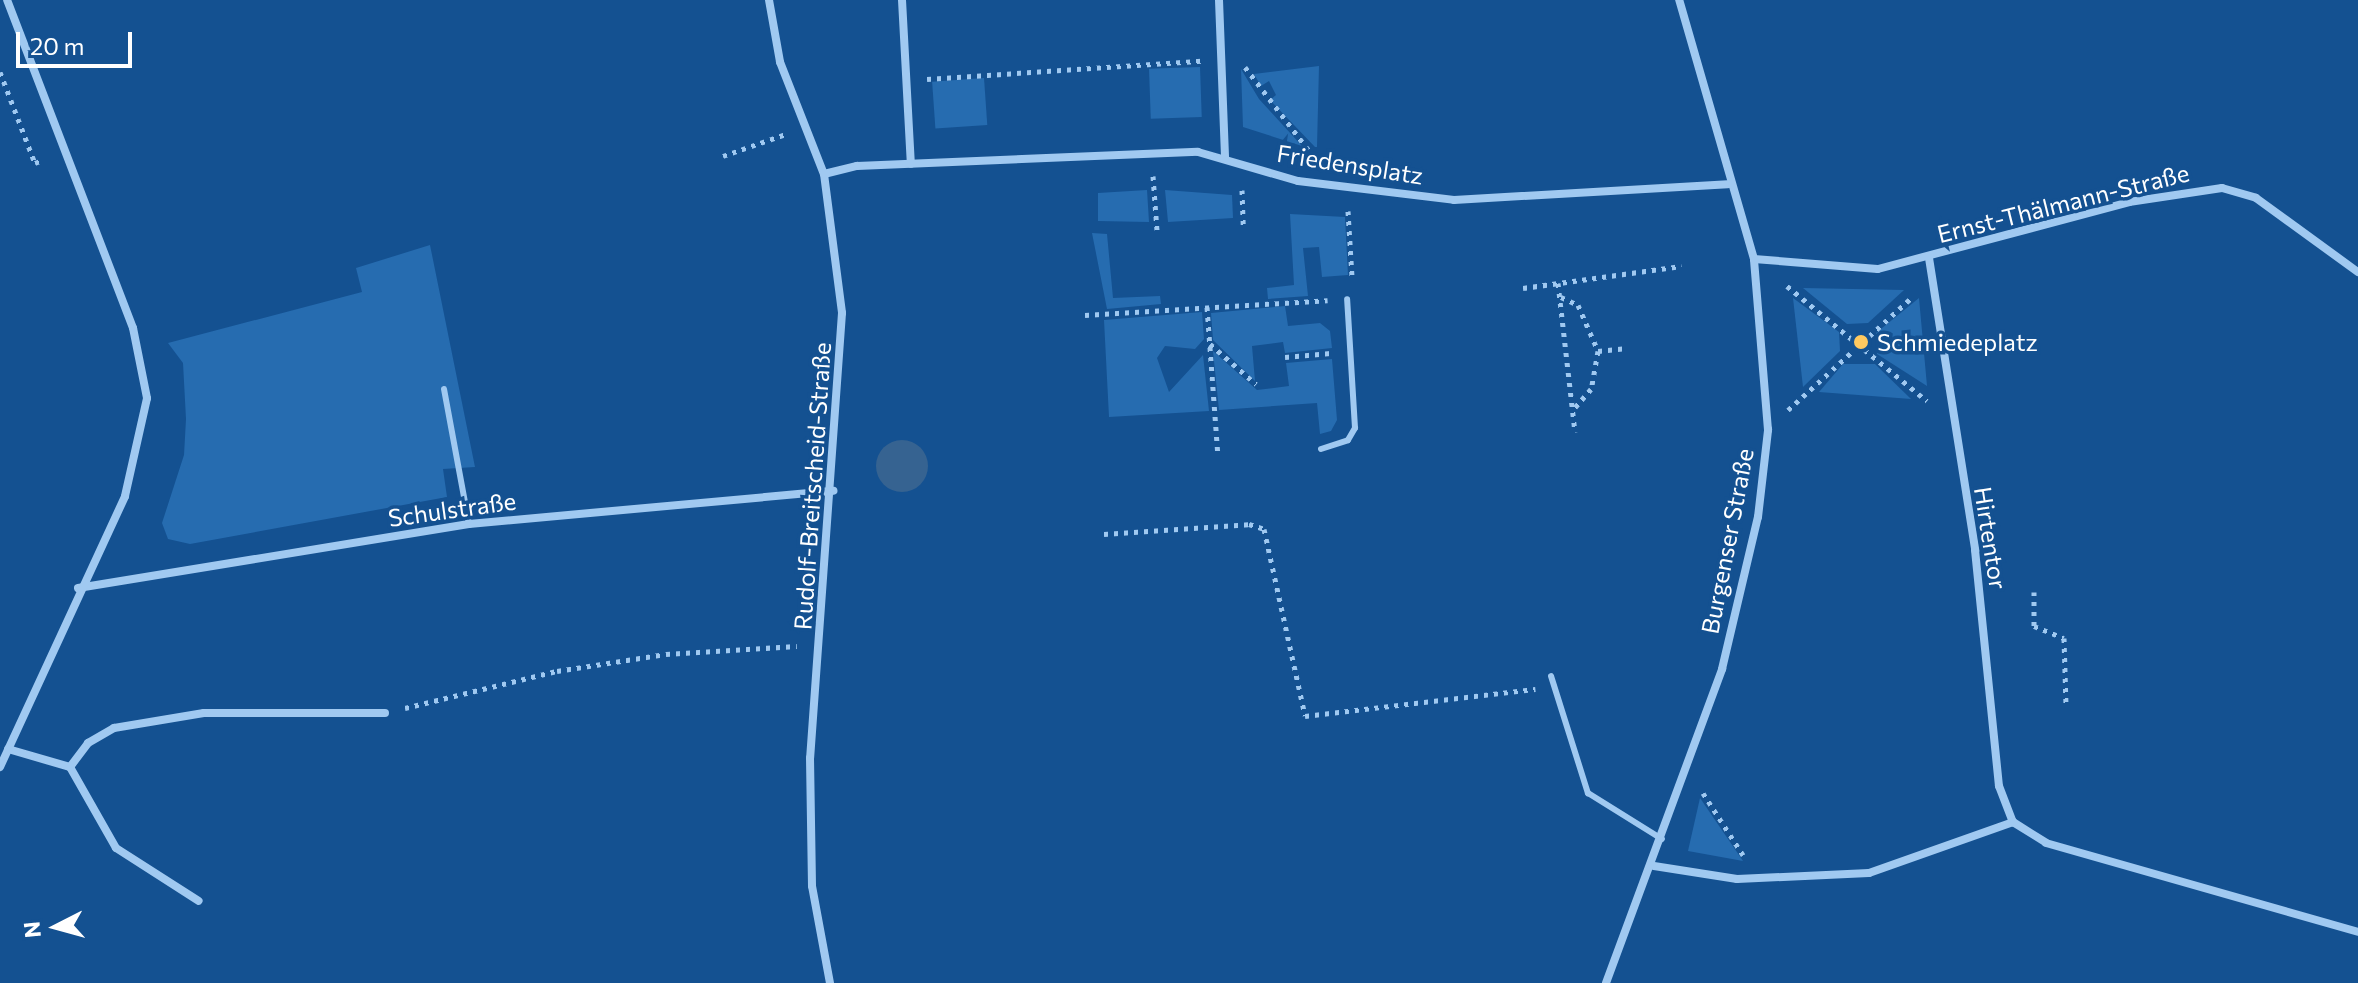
<!DOCTYPE html>
<meta charset="utf-8">
<style>
body{margin:0}
#map{position:relative;width:2358px;height:983px;overflow:hidden;background:#145191;font-family:Commissioner,sans-serif}
div>[style]{position:absolute}
[style*='--x']{left:calc(var(--x)*1px);top:calc(var(--y)*1px);width:calc(var(--w)*1px);rotate:calc(var(--a)*1deg)}
.green>*{inset:0;background:#266cb0;transform-origin:0 0}
.water>*{inset:0;background:#366391}
.round{border-radius:50%}
.path>*{height:5px;margin-top:-2.5px;transform-origin:0;background:repeating-linear-gradient(90deg,#a0c9f1 0 4px,transparent 0 10px)}
.service>*{height:6px;margin:-3px;padding:0 3px;transform-origin:3px;border-radius:3px;background:#a0c9f1}
.minor>*{height:8px;margin:-4px;padding:0 4px;transform-origin:4px;border-radius:4px;background:#a0c9f1}
.dots>*{width:22px;height:22px;translate:-50% -50%;box-sizing:border-box;border:4px solid #145191;border-radius:50%}
span{translate:-50% -50%;white-space:nowrap;text-align:center;line-height:1.15;-webkit-text-stroke:7px #145191;paint-order:stroke}
.street-label{font-size:24px;color:#fff}
.poi-label{font-size:24px;color:#fff}
.left{translate:0 -50%;text-align:left}
.north{position:absolute;left:16px;top:887px;width:80px;height:80px;-webkit-text-stroke:6px #145191;paint-order:stroke;rotate:264deg;font-size:22px;font-weight:700;line-height:32px;text-align:center;color:#fff}
.north::after{content:'';display:block;margin:auto;width:28px;height:36px;background:#fff;clip-path:polygon(50% 0,100% 100%,50% 72%,0 100%)}
.scale{position:absolute;left:16px;top:32px;width:116px;height:36px;box-sizing:border-box;border:4px solid #fff;border-top:0;padding-left:10px;font-size:24px;line-height:28px;white-space:nowrap;color:#fff;-webkit-text-stroke:6px #145191;paint-order:stroke}
</style>
<div id="map">
<div class="green">
<i style="clip-path:polygon(1319px 66px,1317px 147px,1315px 147px,1270px 100px,1276px 95px,1269px 81px,1261px 86px,1254px 74px)"></i>
<i style="left:1200px;top:67px;width:50px;height:51px;rotate:88deg"></i>
<i style="clip-path:polygon(1241px 69px,1259px 99px,1302px 146px,1243px 127px)"></i>
<i style="left:984px;top:78px;width:47px;height:52px;rotate:86deg"></i>
<i style="clip-path:polygon(1147px 190px,1149px 222px,1098px 221px,1098px 193px)"></i>
<i style="clip-path:polygon(1165px 190px,1232px 195px,1233px 218px,1168px 222px)"></i>
<i style="clip-path:polygon(1290px 214px,1345px 217px,1348px 275px,1322px 277px,1319px 247px,1303px 248px,1308px 296px,1268px 299px,1267px 288px,1294px 285px)"></i>
<i style="clip-path:polygon(1092px 233px,1107px 234px,1113px 298px,1160px 296px,1161px 304px,1107px 309px)"></i>
<i style="clip-path:polygon(430px 245px,475px 467px,443px 469px,447px 497px,190px 544px,168px 539px,162px 523px,184px 455px,186px 419px,183px 363px,168px 343px,362px 292px,356px 268px)"></i>
<i style="clip-path:polygon(1803px 288px,1904px 290px,1868px 323px,1847px 324px)"></i>
<i style="clip-path:polygon(1793px 298px,1839px 332px,1840px 351px,1803px 387px)"></i>
<i style="clip-path:polygon(1919px 298px,1927px 386px,1877px 354px,1876px 333px)"></i>
<i style="clip-path:polygon(1285px 306px,1288px 326px,1320px 323px,1330px 331px,1332px 348px,1285px 353px,1283px 342px,1252px 346px,1255px 381px,1213px 340px,1211px 313px)"></i>
<i style="clip-path:polygon(1202px 312px,1204px 339px,1195px 349px,1165px 346px,1157px 358px,1169px 392px,1203px 355px,1209px 411px,1109px 417px,1104px 320px)"></i>
<i style="clip-path:polygon(1213px 351px,1257px 390px,1289px 386px,1286px 363px,1332px 359px,1337px 420px,1331px 431px,1320px 434px,1317px 403px,1219px 410px)"></i>
<i style="clip-path:polygon(1843px 364px,1875px 364px,1911px 399px,1819px 392px)"></i>
<i style="clip-path:polygon(1700px 798px,1743px 861px,1688px 851px)"></i>
</div>
<div class="water">
<i class="round" style="left:876px;top:440px;width:52px;height:52px"></i>
</div>
<div class="path">
<i style="--x:1245;--y:67;--w:117;--a:52.6"></i>
<i style="--x:0;--y:72;--w:97;--a:69"></i>
<i style="--x:35;--y:163;--w:9;--a:-21"></i>
<i style="--x:927;--y:79;--w:275;--a:-3.8"></i>
<i style="--x:723;--y:156;--w:67;--a:-19.2"></i>
<i style="--x:1153;--y:176;--w:54;--a:85.8"></i>
<i style="--x:1242;--y:190;--w:35;--a:88"></i>
<i style="--x:1348;--y:211;--w:66;--a:86.5"></i>
<i style="--x:1558;--y:283;--w:150;--a:83.5"></i>
<i style="--x:1787;--y:286;--w:181;--a:39.4"></i>
<i style="--x:1523;--y:288;--w:160;--a:-7.9"></i>
<i style="--x:1561;--y:297;--w:19;--a:25"></i>
<i style="--x:1578;--y:305;--w:50;--a:66.5"></i>
<i style="--x:1598;--y:351;--w:39;--a:100"></i>
<i style="--x:1591;--y:389;--w:28;--a:131"></i>
<i style="--x:1207;--y:307;--w:149;--a:85.8"></i>
<i style="--x:1085;--y:315;--w:243;--a:-3.5"></i>
<i style="--x:1210;--y:344;--w:61;--a:41"></i>
<i style="--x:1598;--y:351;--w:27;--a:-6"></i>
<i style="--x:1285;--y:357;--w:46;--a:-5"></i>
<i style="--x:1788;--y:410;--w:166;--a:-42.3"></i>
<i style="--x:1104;--y:534;--w:145;--a:-3.9"></i>
<i style="--x:1249;--y:524;--w:16;--a:18"></i>
<i style="--x:1264;--y:529;--w:191;--a:77.6"></i>
<i style="--x:1305;--y:716;--w:232;--a:-6.7"></i>
<i style="--x:2034;--y:592;--w:34;--a:90"></i>
<i style="--x:2034;--y:626;--w:32;--a:22"></i>
<i style="--x:2064;--y:638;--w:67;--a:88.3"></i>
<i style="--x:405;--y:708;--w:156;--a:-13.7"></i>
<i style="--x:557;--y:671;--w:110;--a:-8.9"></i>
<i style="--x:666;--y:654;--w:131;--a:-3.5"></i>
<i style="--x:1703;--y:793;--w:74;--a:57.2"></i>
</div>
<div class="service">
<i style="--x:444;--y:389;--w:137;--a:79.5"></i>
<i style="--x:1321;--y:449;--w:28;--a:-18"></i>
<i style="--x:1348;--y:440;--w:14;--a:-60"></i>
<i style="--x:1355;--y:428;--w:129;--a:-93.5"></i>
<i style="--x:1551;--y:676;--w:123;--a:72.5"></i>
<i style="--x:1588;--y:793;--w:87;--a:31.9"></i>
</div>
<div class="minor">
<i style="--x:769;--y:0;--w:63;--a:79.9"></i>
<i style="--x:780;--y:62;--w:120;--a:68.6"></i>
<i style="--x:824;--y:174;--w:140;--a:82.6"></i>
<i style="--x:842;--y:313;--w:446;--a:94.1"></i>
<i style="--x:810;--y:758;--w:128;--a:89.1"></i>
<i style="--x:812;--y:886;--w:99;--a:79.5"></i>
<i style="--x:902;--y:0;--w:164;--a:86.9"></i>
<i style="--x:1219;--y:0;--w:159;--a:87.8"></i>
<i style="--x:824;--y:174;--w:34;--a:-14"></i>
<i style="--x:857;--y:166;--w:341;--a:-2.4"></i>
<i style="--x:1198;--y:152;--w:104;--a:16.2"></i>
<i style="--x:1298;--y:181;--w:157;--a:6.9"></i>
<i style="--x:1454;--y:200;--w:274;--a:-3.3"></i>
<i style="--x:1929;--y:258;--w:296;--a:81"></i>
<i style="--x:1975;--y:550;--w:237;--a:84.2"></i>
<i style="--x:1999;--y:786;--w:39;--a:69"></i>
<i style="--x:2013;--y:822;--w:39;--a:32"></i>
<i style="--x:2046;--y:843;--w:324;--a:15.9"></i>
<i style="--x:1754;--y:259;--w:124;--a:4.6"></i>
<i style="--x:1878;--y:269;--w:260;--a:-14.9"></i>
<i style="--x:2129;--y:202;--w:94;--a:-8.6"></i>
<i style="--x:2222;--y:188;--w:35;--a:16"></i>
<i style="--x:2256;--y:198;--w:126;--a:36"></i>
<i style="--x:78;--y:588;--w:396;--a:-9.3"></i>
<i style="--x:469;--y:524;--w:366;--a:-5.2"></i>
<i style="--x:8;--y:749;--w:65;--a:16.2"></i>
<i style="--x:70;--y:767;--w:30;--a:-53"></i>
<i style="--x:88;--y:743;--w:30;--a:-30"></i>
<i style="--x:114;--y:728;--w:91;--a:-9.5"></i>
<i style="--x:204;--y:713;--w:181;--a:0"></i>
<i style="--x:0;--y:767;--w:298;--a:-65.2"></i>
<i style="--x:125;--y:496;--w:100;--a:-77.3"></i>
<i style="--x:147;--y:398;--w:71;--a:-101.3"></i>
<i style="--x:133;--y:328;--w:351;--a:-111"></i>
<i style="--x:70;--y:767;--w:93;--a:60.4"></i>
<i style="--x:116;--y:848;--w:98;--a:32.6"></i>
<i style="--x:1654;--y:866;--w:84;--a:8.9"></i>
<i style="--x:1737;--y:879;--w:132;--a:-2.6"></i>
<i style="--x:1869;--y:873;--w:153;--a:-19.5"></i>
<i style="--x:1606;--y:983;--w:335;--a:-69.7"></i>
<i style="--x:1722;--y:669;--w:156;--a:-76.7"></i>
<i style="--x:1758;--y:517;--w:88;--a:-83.4"></i>
<i style="--x:1768;--y:430;--w:172;--a:-94.7"></i>
<i style="--x:1754;--y:259;--w:270;--a:-106.1"></i>
</div>
<div class="dots">
<i style="left:1861px;top:342px;background:#ffc960"></i>
</div>
<div class="street-label">
<span style="left:1350px;top:164px;rotate:9deg">Friedensplatz</span>
<span style="left:2063px;top:203px;rotate:-14deg">Ernst-Thälmann-Straße</span>
<span style="left:812px;top:486px;rotate:-86deg">Rudolf-Breitscheid-Straße</span>
<span style="left:452px;top:509px;rotate:-8deg">Schulstraße</span>
<span style="left:1991px;top:538px;rotate:81deg">Hirtentor</span>
<span style="left:1727px;top:541px;rotate:-79deg">Burgenser Straße</span>
</div>
<div class="poi-label">
<span class="left" style="left:1877px;top:342px">Schmiedeplatz</span>
</div>
<div class="north">N</div>
<div class="scale">20 m</div>
</div>
